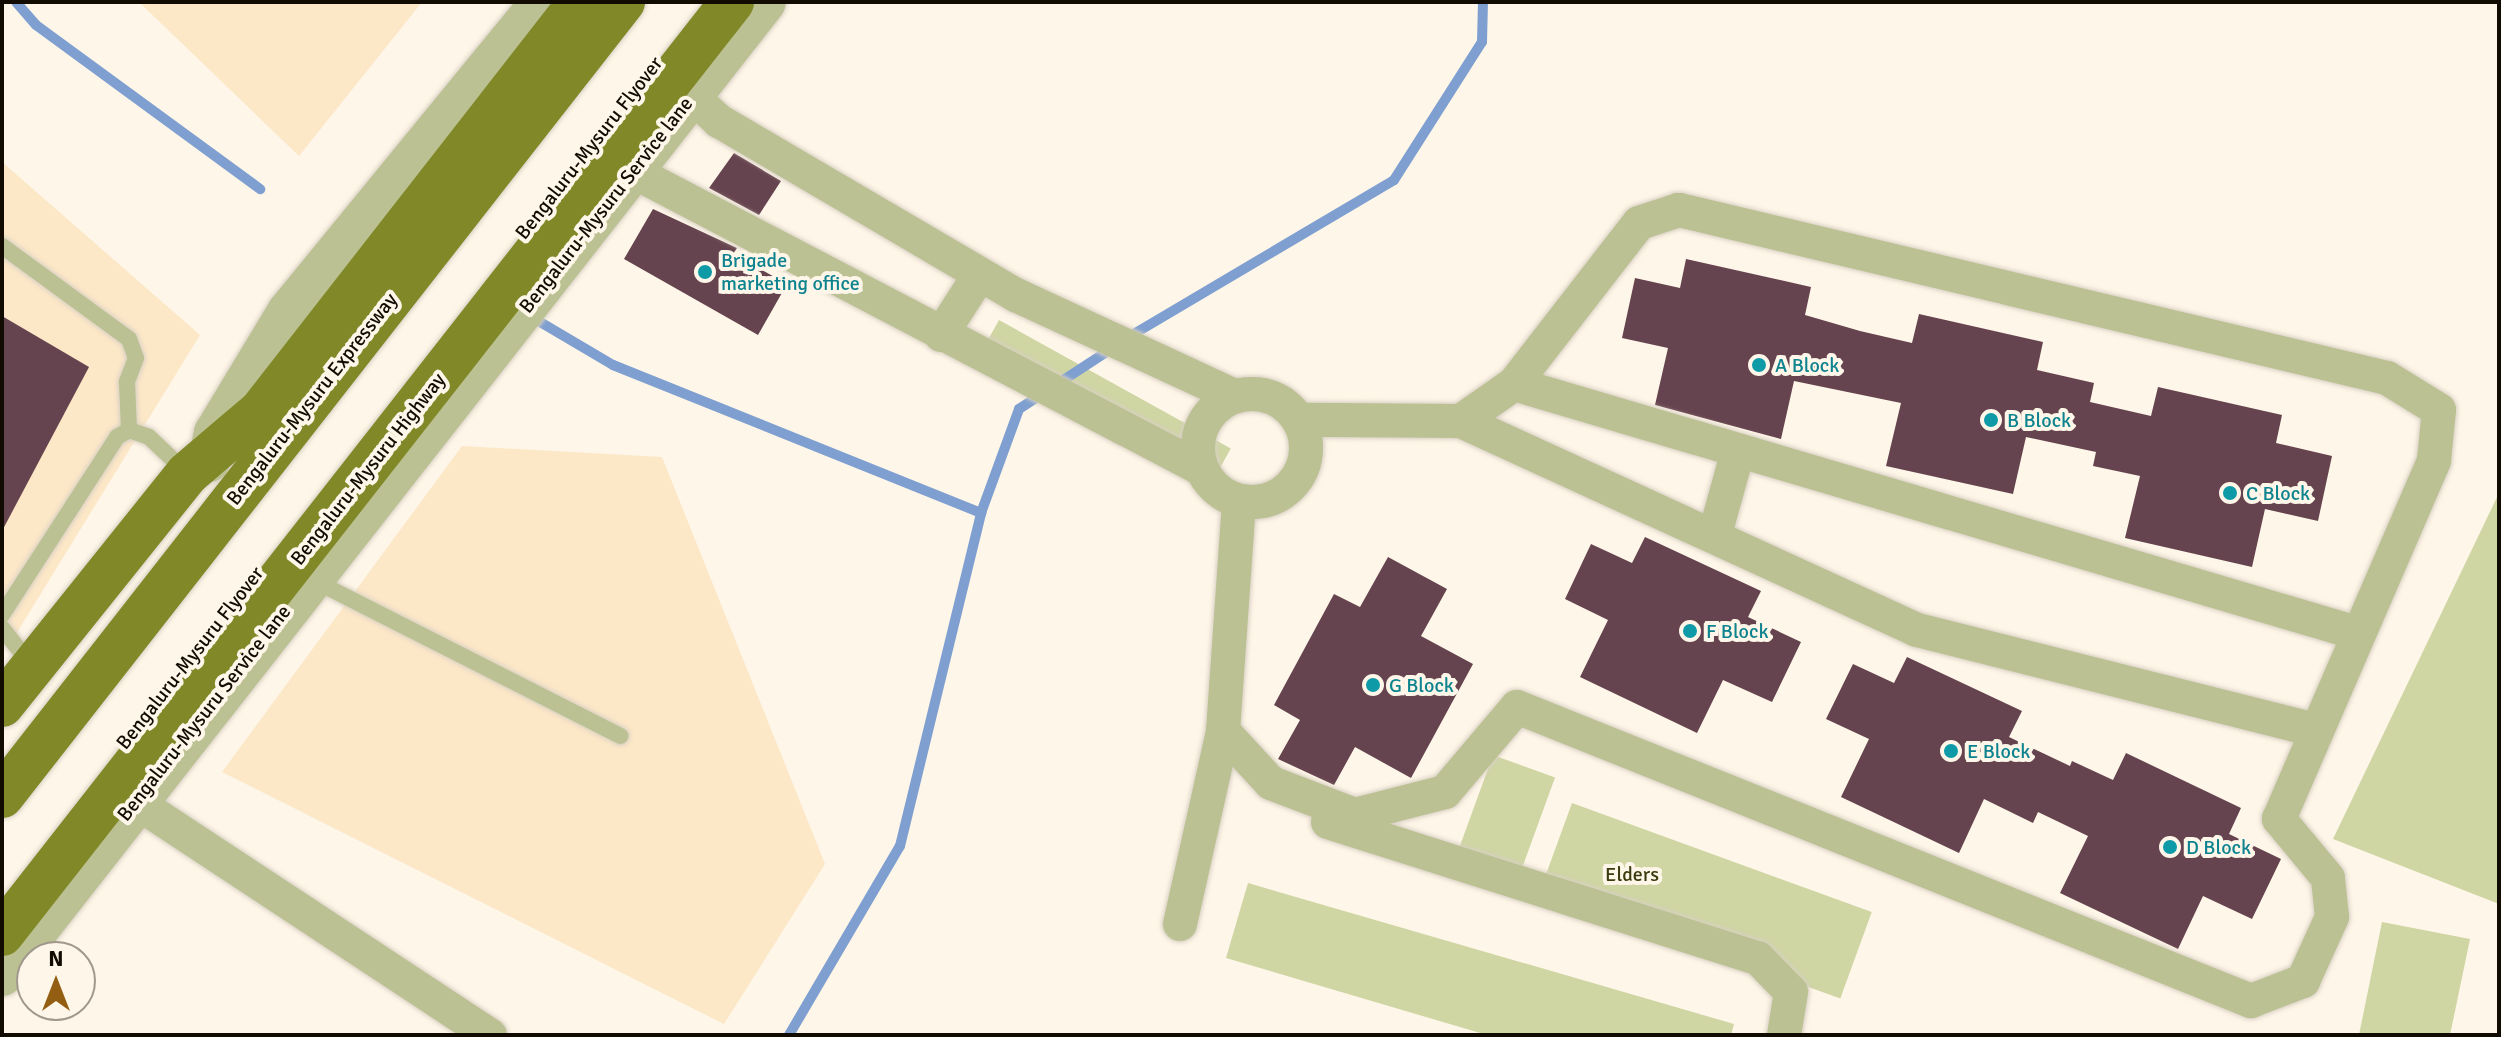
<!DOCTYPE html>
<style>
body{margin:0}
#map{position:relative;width:2501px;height:1037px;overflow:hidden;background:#fef6e8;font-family:Signika,sans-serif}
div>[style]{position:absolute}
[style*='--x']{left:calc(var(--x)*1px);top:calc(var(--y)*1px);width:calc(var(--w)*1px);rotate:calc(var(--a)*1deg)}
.built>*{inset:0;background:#fce7c7}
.green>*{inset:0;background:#cfd5a3;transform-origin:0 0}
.stream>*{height:10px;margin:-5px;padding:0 5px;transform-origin:5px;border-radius:5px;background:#7e9fd0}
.building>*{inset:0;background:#66444f}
.roads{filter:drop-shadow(0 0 2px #d8d0c3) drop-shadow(0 0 2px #d8d0c3)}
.service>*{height:16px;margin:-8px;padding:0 8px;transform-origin:8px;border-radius:8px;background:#bbc192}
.minor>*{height:34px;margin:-17px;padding:0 17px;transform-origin:17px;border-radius:17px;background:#bbc192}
.minor>.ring{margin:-17px;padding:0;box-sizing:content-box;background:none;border:34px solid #bbc192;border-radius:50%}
.tertiary>*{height:42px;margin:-21px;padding:0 21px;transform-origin:21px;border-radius:21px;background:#bbc192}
.trunk>*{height:44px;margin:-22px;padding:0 22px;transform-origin:22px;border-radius:22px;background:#818828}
.dots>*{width:22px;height:22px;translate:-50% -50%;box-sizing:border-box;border:4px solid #fef6e8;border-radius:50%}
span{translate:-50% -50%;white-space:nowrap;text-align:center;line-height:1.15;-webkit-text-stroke:8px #fef6e8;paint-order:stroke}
.street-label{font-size:20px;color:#120b02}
.culture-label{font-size:20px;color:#0d838f}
.left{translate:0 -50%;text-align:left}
.park-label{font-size:20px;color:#393b0c}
.frame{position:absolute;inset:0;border:4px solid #120b02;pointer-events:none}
.north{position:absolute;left:16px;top:941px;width:80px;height:80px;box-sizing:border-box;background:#fef6e8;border:2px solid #a0988c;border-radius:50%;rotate:0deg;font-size:22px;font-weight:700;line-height:32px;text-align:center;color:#120b02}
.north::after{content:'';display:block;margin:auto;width:28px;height:36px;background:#935e12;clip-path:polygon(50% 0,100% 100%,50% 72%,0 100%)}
</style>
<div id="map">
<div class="built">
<i style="clip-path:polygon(139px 2px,422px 2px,299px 156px)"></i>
<i style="clip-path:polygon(2px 162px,200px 335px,16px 634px,2px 637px)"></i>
<i style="clip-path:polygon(462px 446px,662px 457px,825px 864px,724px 1024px,222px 772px)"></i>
</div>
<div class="green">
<i style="left:999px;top:320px;width:265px;height:24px;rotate:29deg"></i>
<i style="clip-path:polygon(2499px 493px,2499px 904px,2333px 839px)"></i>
<i style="left:1493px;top:755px;width:66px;height:97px;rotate:20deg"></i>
<i style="left:1572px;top:803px;width:319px;height:92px;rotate:20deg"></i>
<i style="clip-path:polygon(1248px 883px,1734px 1024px,1731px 1035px,1487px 1035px,1226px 958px)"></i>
<i style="clip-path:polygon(2382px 922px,2470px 939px,2450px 1035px,2359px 1035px)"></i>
</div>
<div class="stream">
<i style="--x:16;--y:2;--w:30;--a:49"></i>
<i style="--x:36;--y:25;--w:278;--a:36.2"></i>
<i style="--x:535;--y:319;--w:91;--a:30.5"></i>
<i style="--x:613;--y:365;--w:397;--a:21.9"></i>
<i style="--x:1127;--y:338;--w:310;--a:-30.6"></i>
<i style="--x:1394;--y:180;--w:164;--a:-57.5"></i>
<i style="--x:1482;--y:42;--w:40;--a:-88.6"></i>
<i style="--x:789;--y:1035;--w:219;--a:-59.6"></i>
<i style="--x:900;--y:846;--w:343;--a:-76.3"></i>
<i style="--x:981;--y:513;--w:111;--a:-69.9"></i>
<i style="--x:1019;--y:409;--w:113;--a:-33.1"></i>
</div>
<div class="building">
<i style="clip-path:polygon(734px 153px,781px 181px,759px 215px,709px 188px)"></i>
<i style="clip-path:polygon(653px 209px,737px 248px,733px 254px,787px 284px,758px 335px,624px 259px)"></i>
<i style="clip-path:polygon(1686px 259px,1811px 287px,1805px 315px,1860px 331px,1912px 343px,1919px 314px,2043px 342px,2037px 370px,2094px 383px,2090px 402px,2151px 416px,2158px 387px,2282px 415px,2276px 443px,2332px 456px,2318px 521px,2265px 509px,2252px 567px,2125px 538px,2140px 476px,2093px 466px,2096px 452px,2026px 437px,2013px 494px,1886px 466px,1901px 403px,1794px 381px,1781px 439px,1655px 405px,1668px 348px,1622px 338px,1635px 278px,1680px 288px)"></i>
<i style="clip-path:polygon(2px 316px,89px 367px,2px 531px)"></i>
<i style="clip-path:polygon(1645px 537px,1761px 591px,1748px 617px,1801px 642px,1772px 702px,1723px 680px,1697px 733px,1580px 677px,1608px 620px,1565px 599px,1591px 544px,1632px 563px)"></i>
<i style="clip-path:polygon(1388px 557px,1447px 589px,1421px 636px,1473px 664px,1411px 778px,1355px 747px,1334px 785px,1278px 759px,1300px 720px,1274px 705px,1334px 594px,1360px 607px)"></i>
<i style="clip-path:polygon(1907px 657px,2022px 711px,2009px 737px,2070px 766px,2072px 761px,2113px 780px,2126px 753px,2241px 808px,2229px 834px,2281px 859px,2252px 919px,2203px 896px,2178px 949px,2060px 893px,2088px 836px,2038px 812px,2033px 823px,1984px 799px,1959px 853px,1841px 797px,1869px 739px,1826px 719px,1853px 664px,1894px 683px)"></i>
</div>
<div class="roads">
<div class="service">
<i style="--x:2;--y:246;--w:157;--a:36.2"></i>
<i style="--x:129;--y:339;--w:20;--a:70"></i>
<i style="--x:136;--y:358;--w:26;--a:111"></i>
<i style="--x:127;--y:382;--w:48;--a:87.6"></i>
<i style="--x:311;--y:579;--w:347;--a:26.9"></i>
<i style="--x:2;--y:615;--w:212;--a:-57.1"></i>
<i style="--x:117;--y:437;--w:14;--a:-30"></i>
<i style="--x:129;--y:430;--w:21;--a:19"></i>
<i style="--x:149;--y:437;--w:51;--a:43.4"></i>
<i style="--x:2;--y:628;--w:48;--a:51.7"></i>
</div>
<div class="minor">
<i style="--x:692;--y:96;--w:37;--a:43"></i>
<i style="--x:719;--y:121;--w:344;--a:30.4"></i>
<i style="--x:1016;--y:295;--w:241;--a:24.8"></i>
<i style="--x:634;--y:172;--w:639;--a:27.61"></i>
<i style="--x:941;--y:335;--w:72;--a:-57.4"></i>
<i style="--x:1514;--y:384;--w:879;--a:16.46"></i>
<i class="ring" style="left:1198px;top:394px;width:74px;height:74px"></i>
<i style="--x:1461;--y:421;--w:502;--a:24.62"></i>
<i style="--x:1917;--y:630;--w:411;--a:14.1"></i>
<i style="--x:1715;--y:534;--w:86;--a:-74.5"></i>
<i style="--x:1223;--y:731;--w:71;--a:47.3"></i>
<i style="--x:1271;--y:783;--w:90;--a:20.9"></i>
<i style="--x:1355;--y:815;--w:93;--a:-14.3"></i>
<i style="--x:1445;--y:792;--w:111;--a:-49.7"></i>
<i style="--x:1517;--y:707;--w:791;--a:21.83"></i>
<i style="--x:2251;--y:1001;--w:56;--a:-21"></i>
<i style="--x:2303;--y:981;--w:70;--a:-65.6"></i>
<i style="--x:2332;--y:917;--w:39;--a:-96"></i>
<i style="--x:2328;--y:878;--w:77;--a:-129.7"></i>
<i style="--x:2279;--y:819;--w:391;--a:-66.6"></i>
<i style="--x:2434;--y:460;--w:50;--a:-84.3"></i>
<i style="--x:2439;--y:410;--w:61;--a:-148.4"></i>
<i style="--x:2387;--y:378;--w:728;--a:-166.65"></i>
<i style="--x:1679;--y:210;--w:42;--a:162"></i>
<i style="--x:1639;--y:223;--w:204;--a:127.8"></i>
<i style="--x:1514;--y:384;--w:65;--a:145.1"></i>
<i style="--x:1461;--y:421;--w:162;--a:-179.6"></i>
<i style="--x:136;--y:802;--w:424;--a:33.4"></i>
<i style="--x:1328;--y:822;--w:451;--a:17.6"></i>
<i style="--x:1758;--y:958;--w:47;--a:45.9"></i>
<i style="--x:1791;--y:992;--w:44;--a:99.2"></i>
<i style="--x:1180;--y:924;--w:198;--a:-77.4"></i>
<i style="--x:1223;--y:731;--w:230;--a:-86"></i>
</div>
<div class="tertiary">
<i style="--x:209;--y:461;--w:29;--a:-78"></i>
<i style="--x:215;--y:433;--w:141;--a:-58.9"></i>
<i style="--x:288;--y:312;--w:401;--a:-50.7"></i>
<i style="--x:2;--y:975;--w:1236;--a:-51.9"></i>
</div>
<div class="trunk">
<i style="--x:2;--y:705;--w:296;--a:-51.3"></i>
<i style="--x:187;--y:474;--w:97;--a:-40.4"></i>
<i style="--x:261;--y:411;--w:519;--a:-52.05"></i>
<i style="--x:2;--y:796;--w:1008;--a:-51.97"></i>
<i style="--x:2;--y:934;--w:1184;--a:-51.93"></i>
</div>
</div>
<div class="dots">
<i style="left:705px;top:272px;background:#0f9aa8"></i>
<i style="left:1759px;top:365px;background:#0f9aa8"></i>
<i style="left:1991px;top:420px;background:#0f9aa8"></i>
<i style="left:2230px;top:493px;background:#0f9aa8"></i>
<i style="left:1690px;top:631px;background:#0f9aa8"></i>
<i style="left:1373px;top:685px;background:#0f9aa8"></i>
<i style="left:1951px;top:751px;background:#0f9aa8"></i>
<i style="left:2170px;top:847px;background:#0f9aa8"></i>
</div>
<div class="street-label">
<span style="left:589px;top:148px;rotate:-52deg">Bengaluru-Mysuru Flyover</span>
<span style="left:606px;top:205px;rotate:-52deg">Bengaluru-Mysuru Service lane</span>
<span style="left:312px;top:399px;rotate:-52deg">Bengaluru-Mysuru Expressway</span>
<span style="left:368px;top:469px;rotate:-52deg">Bengaluru-Mysuru Highway</span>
<span style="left:190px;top:658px;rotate:-52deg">Bengaluru-Mysuru Flyover</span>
<span style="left:204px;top:713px;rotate:-52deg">Bengaluru-Mysuru Service lane</span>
</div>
<div class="culture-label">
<span class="left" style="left:721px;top:272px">Brigade<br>marketing office</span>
<span class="left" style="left:1775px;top:365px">A Block</span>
<span class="left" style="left:2007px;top:420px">B Block</span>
<span class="left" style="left:2246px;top:493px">C Block</span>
<span class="left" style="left:1706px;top:631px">F Block</span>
<span class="left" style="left:1389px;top:685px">G Block</span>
<span class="left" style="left:1967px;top:751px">E Block</span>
<span class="left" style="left:2186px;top:847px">D Block</span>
</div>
<div class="park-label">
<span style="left:1632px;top:874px">Elders</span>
</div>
<div class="frame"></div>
<div class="north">N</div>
</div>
